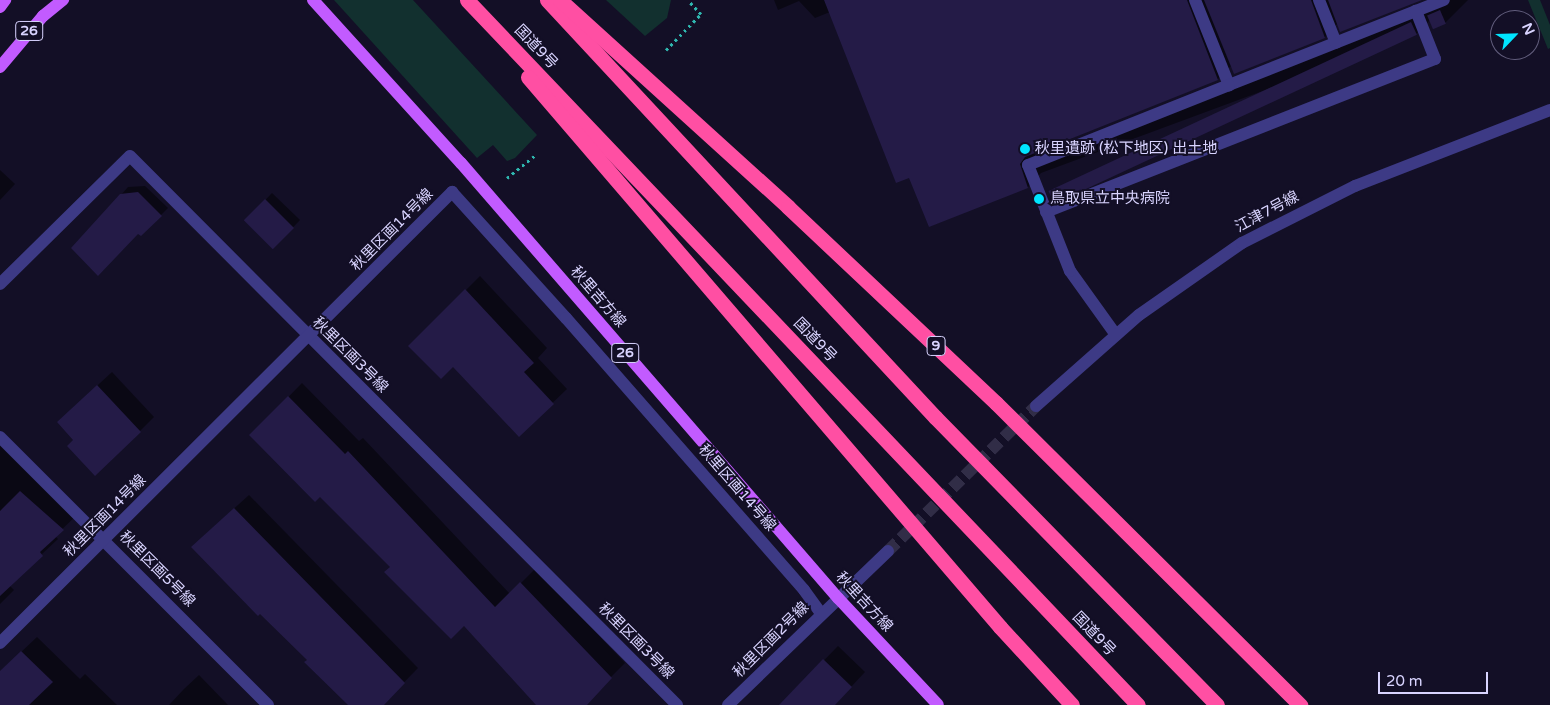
<!DOCTYPE html>
<meta charset="utf-8">
<style>
body{margin:0}
#map{position:relative;width:1550px;height:705px;overflow:hidden;background:#130f26;font-family:"Varela Round","Noto Sans JP",sans-serif}
div>[style]{position:absolute}
[style*='--x']{left:calc(var(--x)*1px);top:calc(var(--y)*1px);width:calc(var(--w)*1px);rotate:calc(var(--a)*1deg)}
.green>*{inset:0;background:#12302f}
.shadow>*{inset:0;background:#0007;transform-origin:0 0}
.building>*{inset:0;background:#241b47;transform-origin:0 0}
.minor-tunnel>*{height:12px;margin-top:-6px;transform-origin:0;background:repeating-linear-gradient(90deg,#312d47 0 12px,transparent 0 18px)}
.path>*{height:3px;margin-top:-1.5px;transform-origin:0;background:repeating-linear-gradient(90deg,#2fb8b0 0 2.5px,transparent 0 6.5px)}
.minor>*{height:12px;margin:-6px;padding:0 6px;transform-origin:6px;border-radius:6px;background:#3d3a85}
.major>*{height:12px;margin:-6px;padding:0 6px;transform-origin:6px;border-radius:6px;background:#c25bff}
.highway>*{height:15px;margin:-7.5px;padding:0 7.5px;transform-origin:7.5px;border-radius:7.5px;background:#ff4fa3}
.dots>*{width:14px;height:14px;translate:-50% -50%;box-sizing:border-box;border:2px solid #130f26;border-radius:50%}
span{translate:-50% -50%;white-space:nowrap;text-align:center;line-height:1.15;-webkit-text-stroke:4px #130f26;paint-order:stroke}
.shield-label span{padding:1px 4px;background:#130f26;border:1px solid;border-radius:4px;-webkit-text-stroke-width:0}
.shield-label{font-size:14px;color:#d9d4ff;font-weight:700}
.street-label{font-size:15px;color:#d9d4ff}
.poi-label{font-size:15px;color:#d9d4ff}
.left{translate:0 -50%;text-align:left}
.north{position:absolute;left:1490px;top:10px;width:50px;height:50px;box-sizing:border-box;background:#130f26;border:1px solid #625e7d;border-radius:50%;rotate:66deg;font-size:14px;font-weight:700;line-height:20px;text-align:center;color:#d9d4ff}
.north::after{content:'';display:block;margin:auto;width:18px;height:22px;background:#00e5ff;clip-path:polygon(50% 0,100% 100%,50% 72%,0 100%)}
.scale{position:absolute;left:1378px;top:672px;width:110px;height:22px;box-sizing:border-box;border:2px solid #d9d4ff;border-top:0;padding-left:6px;font-size:15px;line-height:18px;white-space:nowrap;color:#d9d4ff;-webkit-text-stroke:4px #130f26;paint-order:stroke}
</style>
<div id="map">
<div class="green">
<i style="clip-path:polygon(334px 0,413px 0,537px 135px,515px 158px,507px 161px,493px 145px,477px 158px)"></i>
<i style="clip-path:polygon(606px 0,671px 0,667px 18px,645px 36px)"></i>
<i style="clip-path:polygon(1528px 0,1540px 0,1550px 25px,1550px 48px,1548px 49px)"></i>
</div>
<div class="shadow">
<i style="clip-path:polygon(774px 0,1418px 0,1338px 23px,1325px 37px,1231px 66px,1218px 79px,1046px 148px,1050px 160px,1444px 0,1468px 0,1445px 23px,1430px 20px,1416px 34px,1041px 173px,1028px 187px,930px 226px,910px 176px,830px 12px,815px 18px,799px 1px,778px 10px)"></i>
<i style="clip-path:polygon(0 170px,15px 184px,0 200px)"></i>
<i style="clip-path:polygon(145px 186px,168px 208px,141px 235px,121px 195px,128px 187px)"></i>
<i style="left:272px;top:193px;width:39px;height:37px;rotate:44deg"></i>
<i style="clip-path:polygon(480px 276px,547px 348px,538px 358px,567px 389px,519px 435px,453px 366px,410px 346px)"></i>
<i style="clip-path:polygon(112px 372px,154px 417px,140px 431px,75px 440px,73px 408px)"></i>
<i style="clip-path:polygon(302px 383px,359px 441px,363px 438px,510px 594px,535px 569px,625px 663px,583px 705px,539px 705px,464px 624px,391px 567px,320px 495px,251px 435px)"></i>
<i style="clip-path:polygon(0 437px,79px 513px,55px 536px,58px 539px,9px 585px,14px 590px,0 604px)"></i>
<i style="clip-path:polygon(249px 495px,418px 668px,382px 705px,349px 705px,308px 660px,207px 533px)"></i>
<i style="clip-path:polygon(37px 637px,80px 679px,85px 674px,117px 705px,0 705px,0 672px)"></i>
<i style="clip-path:polygon(838px 646px,865px 672px,834px 705px,803px 705px,791px 694px)"></i>
<i style="clip-path:polygon(199px 675px,228px 705px,169px 705px,184px 689px)"></i>
</div>
<div class="building">
<i style="clip-path:polygon(824px 0,1187px 0,1218px 80px,1025px 157px,1020px 164px,1028px 188px,929px 227px,909px 178px,896px 183px)"></i>
<i style="clip-path:polygon(1204px 0,1311px 0,1325px 38px,1234px 74px)"></i>
<i style="clip-path:polygon(1328px 0,1422px 0,1340px 32px)"></i>
<i style="left:1440px;top:10px;width:15px;height:14px;rotate:67deg"></i>
<i style="left:1411px;top:22px;width:14px;height:400px;rotate:65deg"></i>
<i style="clip-path:polygon(138px 192px,162px 216px,141px 236px,138px 234px,98px 276px,71px 248px,120px 194px)"></i>
<i style="left:265px;top:199px;width:41px;height:30px;rotate:45deg"></i>
<i style="clip-path:polygon(465px 289px,534px 363px,524px 372px,554px 404px,519px 437px,453px 367px,441px 379px,408px 346px)"></i>
<i style="clip-path:polygon(97px 385px,141px 432px,95px 476px,67px 446px,73px 440px,57px 422px)"></i>
<i style="clip-path:polygon(288px 396px,345px 454px,348px 451px,495px 607px,520px 582px,612px 678px,587px 705px,536px 705px,464px 626px,451px 639px,384px 572px,390px 567px,320px 497px,315px 502px,249px 435px)"></i>
<i style="clip-path:polygon(20px 491px,64px 530px,40px 552px,43px 556px,0 596px,0 511px)"></i>
<i style="clip-path:polygon(234px 508px,405px 683px,384px 705px,348px 705px,304px 662px,307px 660px,260px 614px,258px 616px,191px 547px)"></i>
<i style="clip-path:polygon(21px 651px,53px 682px,29px 705px,0 705px,0 671px)"></i>
<i style="clip-path:polygon(823px 659px,852px 687px,835px 705px,779px 705px)"></i>
</div>
<div class="minor-tunnel">
<i style="--x:888;--y:551;--w:207;--a:-44.4"></i>
</div>
<div class="path">
<i style="--x:666;--y:50;--w:50;--a:-45.8"></i>
<i style="--x:701;--y:14;--w:19;--a:-133"></i>
<i style="--x:507;--y:178;--w:38;--a:-39"></i>
</div>
<div class="minor">
<i style="--x:1195;--y:0;--w:92;--a:68.2"></i>
<i style="--x:1229;--y:85;--w:231;--a:-21.6"></i>
<i style="--x:1319;--y:0;--w:46;--a:68.4"></i>
<i style="--x:1046;--y:212;--w:418;--a:-21.5"></i>
<i style="--x:1435;--y:59;--w:52;--a:-111.6"></i>
<i style="--x:0;--y:284;--w:182;--a:-44.6"></i>
<i style="--x:130;--y:156;--w:775;--a:45.1"></i>
<i style="--x:1116;--y:335;--w:79;--a:-125.7"></i>
<i style="--x:1070;--y:271;--w:114;--a:-111.6"></i>
<i style="--x:1028;--y:165;--w:216;--a:-21.7"></i>
<i style="--x:1036;--y:406;--w:137;--a:-41.5"></i>
<i style="--x:1139;--y:315;--w:126;--a:-35"></i>
<i style="--x:1242;--y:243;--w:127;--a:-26.8"></i>
<i style="--x:1355;--y:186;--w:209;--a:-21.3"></i>
<i style="--x:0;--y:437;--w:379;--a:45"></i>
<i style="--x:0;--y:643;--w:639;--a:-44.94"></i>
<i style="--x:452;--y:192;--w:170;--a:47.9"></i>
<i style="--x:566;--y:318;--w:361;--a:48.8"></i>
<i style="--x:804;--y:590;--w:29;--a:54"></i>
<i style="--x:728;--y:705;--w:222;--a:-43.9"></i>
</div>
<div class="major">
<i style="--x:313;--y:0;--w:220;--a:47.8"></i>
<i style="--x:461;--y:163;--w:576;--a:49.09"></i>
<i style="--x:838;--y:598;--w:146;--a:46.9"></i>
<i style="--x:0;--y:7;--w:9;--a:-54"></i>
<i style="--x:0;--y:67;--w:67;--a:-49.9"></i>
<i style="--x:43;--y:16;--w:26;--a:-39"></i>
</div>
<div class="highway">
<i style="--x:467;--y:0;--w:973;--a:46.42"></i>
<i style="--x:547;--y:0;--w:570;--a:47.06"></i>
<i style="--x:935;--y:417;--w:403;--a:45.6"></i>
<i style="--x:560;--y:0;--w:308;--a:42.2"></i>
<i style="--x:788;--y:207;--w:286;--a:43.3"></i>
<i style="--x:996;--y:403;--w:429;--a:44.8"></i>
<i style="--x:528;--y:77;--w:725;--a:49.36"></i>
<i style="--x:1000;--y:627;--w:106;--a:47.3"></i>
</div>
<div class="dots">
<i style="left:1025px;top:149px;background:#00e5ff"></i>
<i style="left:1039px;top:199px;background:#00e5ff"></i>
</div>
<div class="shield-label">
<span style="left:29px;top:31px">26</span>
<span style="left:936px;top:346px">9</span>
<span style="left:625px;top:353px">26</span>
</div>
<div class="street-label">
<span style="left:536px;top:47px;rotate:46deg">国道9号</span>
<span style="left:1267px;top:212px;rotate:-28deg">江津7号線</span>
<span style="left:392px;top:230px;rotate:-45deg">秋里区画14号線</span>
<span style="left:598px;top:297px;rotate:49deg">秋里吉方線</span>
<span style="left:815px;top:340px;rotate:46deg">国道9号</span>
<span style="left:350px;top:355px;rotate:45deg">秋里区画3号線</span>
<span style="left:737px;top:488px;rotate:49deg">秋里区画14号線</span>
<span style="left:105px;top:516px;rotate:-45deg">秋里区画14号線</span>
<span style="left:157px;top:569px;rotate:45deg">秋里区画5号線</span>
<span style="left:864px;top:602px;rotate:47deg">秋里吉方線</span>
<span style="left:1094px;top:634px;rotate:46deg">国道9号</span>
<span style="left:771px;top:640px;rotate:-45deg">秋里区画2号線</span>
<span style="left:636px;top:641px;rotate:45deg">秋里区画3号線</span>
</div>
<div class="poi-label">
<span class="left" style="left:1035px;top:149px">秋里遺跡 (松下地区) 出土地</span>
<span class="left" style="left:1050px;top:199px">鳥取県立中央病院</span>
</div>
<div class="north">N</div>
<div class="scale">20 m</div>
</div>
